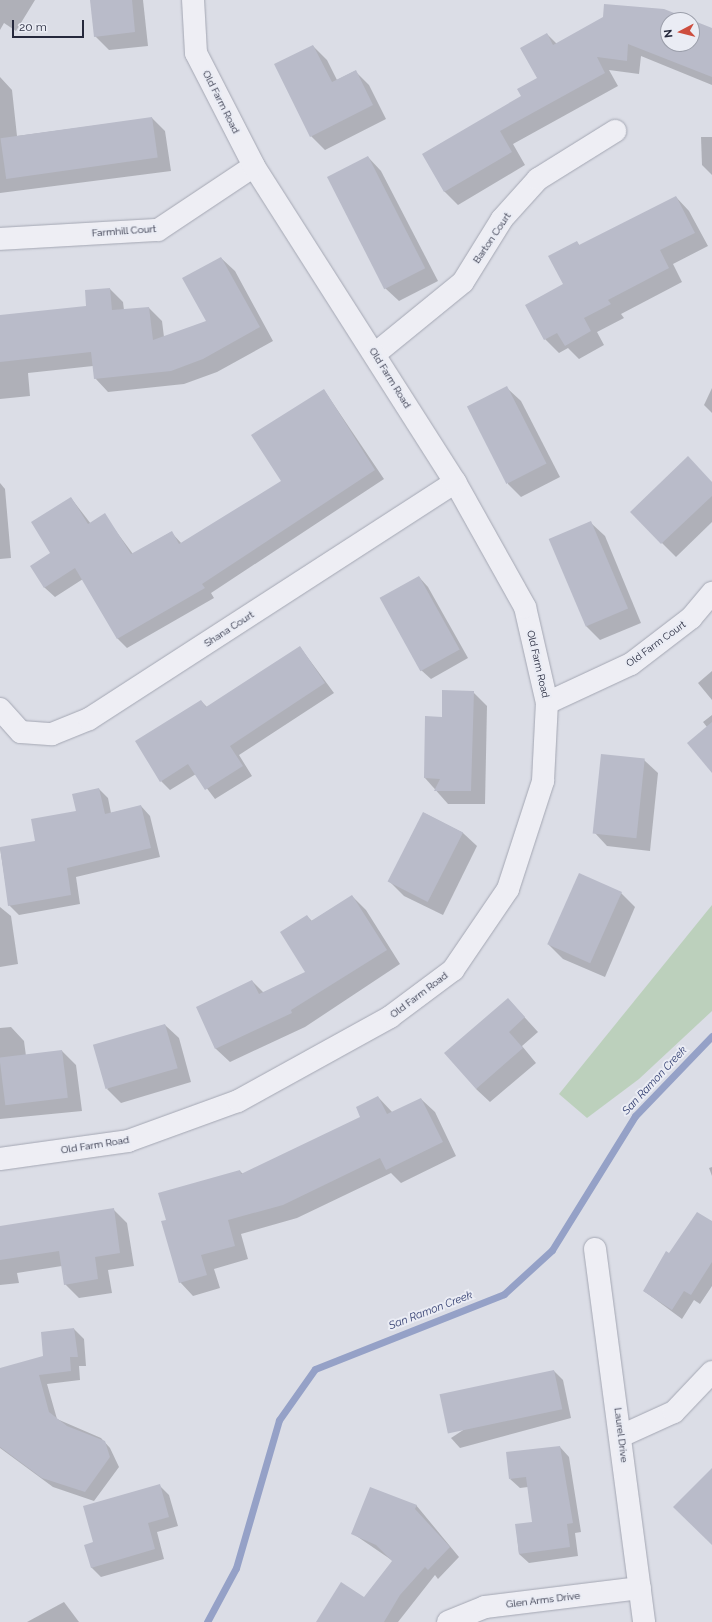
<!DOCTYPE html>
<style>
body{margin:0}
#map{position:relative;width:712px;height:1622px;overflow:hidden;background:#dbdde6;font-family:Raleway,sans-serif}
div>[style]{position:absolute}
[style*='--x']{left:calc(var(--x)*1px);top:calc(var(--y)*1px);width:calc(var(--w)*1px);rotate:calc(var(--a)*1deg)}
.green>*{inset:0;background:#bcd0bc}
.shadow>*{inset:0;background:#0003}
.stream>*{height:7px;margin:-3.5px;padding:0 3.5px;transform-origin:3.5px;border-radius:3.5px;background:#95a1c7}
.building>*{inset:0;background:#b9bbc9;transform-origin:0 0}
.roads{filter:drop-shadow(0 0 1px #a4a7b3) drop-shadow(0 0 1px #a4a7b3)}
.minor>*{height:22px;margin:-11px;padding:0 11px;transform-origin:11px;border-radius:11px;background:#eeeef4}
span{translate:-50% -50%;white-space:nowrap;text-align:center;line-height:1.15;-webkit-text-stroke:4px #eaecf4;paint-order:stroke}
.street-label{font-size:10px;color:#25283c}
.water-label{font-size:11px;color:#303c6f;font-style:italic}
.north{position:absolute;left:660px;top:12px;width:40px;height:40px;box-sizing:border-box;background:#eaecf4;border:1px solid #9b9eaa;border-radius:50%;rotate:263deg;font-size:11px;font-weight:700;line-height:16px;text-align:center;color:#25283c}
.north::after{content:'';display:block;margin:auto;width:14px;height:18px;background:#cd4d3e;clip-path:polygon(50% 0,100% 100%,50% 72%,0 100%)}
.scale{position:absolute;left:12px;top:20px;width:72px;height:18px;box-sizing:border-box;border:2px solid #25283c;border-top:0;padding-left:5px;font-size:12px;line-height:14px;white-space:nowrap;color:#25283c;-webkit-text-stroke:3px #eaecf4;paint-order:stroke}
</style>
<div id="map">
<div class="green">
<i style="clip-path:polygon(712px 905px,712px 1011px,639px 1079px,587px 1118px,559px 1094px)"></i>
</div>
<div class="shadow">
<i style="clip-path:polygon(0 0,35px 0,16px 31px,4px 23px,0 30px)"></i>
<i style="clip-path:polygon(91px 0,143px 0,148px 46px,109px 50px,95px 36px)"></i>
<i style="clip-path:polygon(603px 18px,690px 20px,668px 20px,668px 44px,692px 44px,692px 21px,712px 29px,712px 85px,641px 56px,639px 74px,609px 70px,618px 86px,513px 144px,525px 165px,458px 205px,444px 191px,538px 79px,547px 34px,557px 44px)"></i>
<i style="clip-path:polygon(313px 46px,327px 60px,337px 80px,355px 71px,369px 85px,386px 119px,325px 150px,311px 136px)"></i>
<i style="clip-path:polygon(0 77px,12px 90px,17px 136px,152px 118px,165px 131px,171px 171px,0 193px)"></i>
<i style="clip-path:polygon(701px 137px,712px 137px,712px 175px,702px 165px)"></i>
<i style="clip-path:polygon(368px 157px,381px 171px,438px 281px,399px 301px,385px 288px,329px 177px)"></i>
<i style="clip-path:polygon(676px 197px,689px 211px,708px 246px,673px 264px,682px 282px,621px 314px,624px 318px,597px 332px,604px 345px,579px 359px,568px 348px,559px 353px,545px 339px,577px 242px,580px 246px)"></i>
<i style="clip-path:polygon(221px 258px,235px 271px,273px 341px,217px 372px,184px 384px,108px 392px,95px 378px,93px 366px,28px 373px,30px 396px,0 399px,0 316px,88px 307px,110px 289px,123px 302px,124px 310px,149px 308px,162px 321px,164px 337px,207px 322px)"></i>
<i style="clip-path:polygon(507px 388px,521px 401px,560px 477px,521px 497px,508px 484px)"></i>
<i style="clip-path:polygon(712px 388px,712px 413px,704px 405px)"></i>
<i style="clip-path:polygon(324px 390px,384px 479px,211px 593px,214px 598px,127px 648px,118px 639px,83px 579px,55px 597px,45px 588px,32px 566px,52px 553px,71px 498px,91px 524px,104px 515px,133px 554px,171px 532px,182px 544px,282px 482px)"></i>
<i style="clip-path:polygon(0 483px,5px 489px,11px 558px,0 559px)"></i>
<i style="clip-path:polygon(712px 483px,712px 522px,676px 557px,631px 512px)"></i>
<i style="clip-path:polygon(591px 523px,605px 536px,641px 623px,600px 640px,586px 626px)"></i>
<i style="clip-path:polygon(419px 577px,428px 587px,468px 658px,431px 679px,421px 670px)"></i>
<i style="clip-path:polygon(300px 647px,334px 693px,239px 755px,252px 776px,215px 799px,196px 774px,170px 790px,161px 781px,201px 701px,208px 708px)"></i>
<i style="clip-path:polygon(712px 671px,712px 700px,698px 683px)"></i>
<i style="clip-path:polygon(473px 692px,487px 706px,485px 804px,448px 804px,425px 778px,443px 718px)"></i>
<i style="clip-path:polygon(712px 715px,712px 771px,707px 727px,703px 722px)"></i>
<i style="clip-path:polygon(644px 760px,658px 773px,650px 851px,607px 846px,594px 832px)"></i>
<i style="clip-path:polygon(99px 789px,108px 798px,111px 813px,141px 806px,150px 816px,160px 857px,76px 877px,80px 904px,19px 915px,9px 905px,0 848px,36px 842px,78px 812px)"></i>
<i style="clip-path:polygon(424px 813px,463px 833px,477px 846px,443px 915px,404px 896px,390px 882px)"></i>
<i style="clip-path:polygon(621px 893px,635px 907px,605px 977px,563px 959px,549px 945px)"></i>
<i style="clip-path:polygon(352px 896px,366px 910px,400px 964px,305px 1027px,230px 1062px,216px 1049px,200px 1006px,252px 981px,264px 993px,307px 973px,307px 916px,312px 921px)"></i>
<i style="clip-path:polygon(0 907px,11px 916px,18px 964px,0 967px)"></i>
<i style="clip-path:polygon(508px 999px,538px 1032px,522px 1046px,536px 1063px,490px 1102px,476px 1089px)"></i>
<i style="clip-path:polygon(165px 1025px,179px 1038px,191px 1082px,121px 1103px,107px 1089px)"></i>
<i style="clip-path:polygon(11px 1027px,24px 1041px,26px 1056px,62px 1051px,76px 1065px,82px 1111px,0 1119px,0 1028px)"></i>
<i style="clip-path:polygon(378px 1097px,393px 1113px,421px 1099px,435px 1112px,456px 1156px,401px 1183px,391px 1173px,297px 1218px,241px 1234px,248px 1259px,214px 1269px,220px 1288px,193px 1296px,180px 1282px,167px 1221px,240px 1171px,243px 1174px,362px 1117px)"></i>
<i style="clip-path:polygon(712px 1167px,712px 1176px,709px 1168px)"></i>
<i style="clip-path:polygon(113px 1209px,127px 1223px,134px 1266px,108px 1270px,112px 1293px,79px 1298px,65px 1284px,62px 1266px,17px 1273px,19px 1283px,0 1285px,0 1227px)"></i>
<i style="clip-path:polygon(712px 1222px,712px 1286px,700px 1304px,694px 1300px,682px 1319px,644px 1291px,669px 1254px)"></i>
<i style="clip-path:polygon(74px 1329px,84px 1339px,86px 1366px,79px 1366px,80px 1380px,47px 1384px,57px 1419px,101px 1438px,110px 1448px,119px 1467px,94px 1501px,53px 1487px,0 1448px,0 1369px,44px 1357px)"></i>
<i style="clip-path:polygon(554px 1371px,563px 1380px,571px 1418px,460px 1448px,451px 1438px)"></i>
<i style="clip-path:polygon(560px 1447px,569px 1457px,581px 1532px,575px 1533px,578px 1556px,529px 1563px,519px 1554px,516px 1525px,533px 1523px,528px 1487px,520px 1488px,510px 1479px)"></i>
<i style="clip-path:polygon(159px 1485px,169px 1495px,178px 1526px,157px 1532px,164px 1559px,101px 1577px,91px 1567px,94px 1543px)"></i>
<i style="clip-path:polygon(416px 1505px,459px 1557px,438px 1579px,435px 1575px,398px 1622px,317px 1622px,364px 1598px,393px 1561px,352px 1533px)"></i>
<i style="clip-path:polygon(64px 1602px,79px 1622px,27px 1622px)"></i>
</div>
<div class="stream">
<i style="--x:207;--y:1622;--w:61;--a:-61.8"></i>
<i style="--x:236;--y:1568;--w:154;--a:-73.8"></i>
<i style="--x:279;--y:1420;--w:62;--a:-54.8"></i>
<i style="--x:315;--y:1369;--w:203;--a:-21.6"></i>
<i style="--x:504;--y:1294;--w:65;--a:-42.5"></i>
<i style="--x:552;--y:1250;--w:158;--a:-58.2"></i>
<i style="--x:635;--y:1116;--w:111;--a:-46.1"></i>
</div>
<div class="building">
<i style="clip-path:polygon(90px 0,132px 0,135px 32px,94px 37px)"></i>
<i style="clip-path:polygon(evenodd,604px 4px,664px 9px,712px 28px,712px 77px,628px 44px,627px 61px,597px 57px,605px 73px,500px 131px,512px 152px,444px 192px,422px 154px,521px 96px,517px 89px,537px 78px,520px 48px,547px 33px,553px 45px,603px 17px,604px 4px,668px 20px,692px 20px,692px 44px,668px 44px,668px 20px)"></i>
<i style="clip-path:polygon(313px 45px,332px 82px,356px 70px,373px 105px,310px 137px,274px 64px)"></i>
<i style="left:152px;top:117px;width:41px;height:153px;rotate:82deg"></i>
<i style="left:368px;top:156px;width:126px;height:46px;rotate:63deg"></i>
<i style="clip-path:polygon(676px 196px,695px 233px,660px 250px,669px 268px,608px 300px,611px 304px,584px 318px,591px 331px,565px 346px,557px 333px,544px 340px,525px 305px,563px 284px,548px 256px,577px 241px,579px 245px)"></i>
<i style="clip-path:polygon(221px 257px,260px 327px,203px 359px,171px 371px,94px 379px,91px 352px,0 362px,0 315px,86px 306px,85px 290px,110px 288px,112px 310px,149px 307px,153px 340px,206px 321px,182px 278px)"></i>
<i style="left:507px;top:386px;width:87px;height:45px;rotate:63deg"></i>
<i style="clip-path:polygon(324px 389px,375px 470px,202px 584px,205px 588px,117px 639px,75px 568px,44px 588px,30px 566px,50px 553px,31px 522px,71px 497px,88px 524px,105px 513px,131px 554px,172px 531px,179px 544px,281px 481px,251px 435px)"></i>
<i style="clip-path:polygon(688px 456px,712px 482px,712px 496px,661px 544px,630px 512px)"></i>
<i style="left:591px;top:521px;width:95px;height:46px;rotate:67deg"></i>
<i style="left:419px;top:576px;width:84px;height:45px;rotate:61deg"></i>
<i style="clip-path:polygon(300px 646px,325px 683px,230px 746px,243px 766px,205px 790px,188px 764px,160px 782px,135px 741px,201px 700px,206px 707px)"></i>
<i style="clip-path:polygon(442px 690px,474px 691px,471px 791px,434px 791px,440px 779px,424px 778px,425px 716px,442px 717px)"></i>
<i style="clip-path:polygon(712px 722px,712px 773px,687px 743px)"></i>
<i style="left:601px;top:754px;width:44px;height:80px;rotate:6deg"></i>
<i style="clip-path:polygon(99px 788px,105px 814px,141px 805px,151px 848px,67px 868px,71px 895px,8px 906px,0 847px,35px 841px,31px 819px,76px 811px,72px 794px)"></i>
<i style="left:423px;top:812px;width:45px;height:78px;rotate:27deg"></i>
<i style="left:579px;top:873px;width:47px;height:78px;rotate:24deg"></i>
<i style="clip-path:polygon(352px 895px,387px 950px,291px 1010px,292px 1013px,215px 1049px,196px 1007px,252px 980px,259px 994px,305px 972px,280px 932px,307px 915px,311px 921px)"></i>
<i style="clip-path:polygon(508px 998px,525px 1017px,509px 1032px,523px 1048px,476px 1089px,444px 1053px)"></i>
<i style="left:165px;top:1024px;width:46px;height:75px;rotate:74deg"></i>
<i style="left:62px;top:1050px;width:48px;height:63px;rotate:83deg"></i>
<i style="clip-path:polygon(378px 1096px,387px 1114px,421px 1098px,443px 1142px,386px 1170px,380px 1158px,283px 1205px,228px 1220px,235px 1246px,201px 1255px,207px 1275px,179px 1283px,161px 1221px,166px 1220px,158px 1193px,240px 1170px,241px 1174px,360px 1117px,356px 1107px)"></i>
<i style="clip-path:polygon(114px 1208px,120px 1253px,95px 1257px,98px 1279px,64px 1285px,59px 1251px,0 1260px,0 1226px)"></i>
<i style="clip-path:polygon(697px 1212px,712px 1221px,712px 1262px,691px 1295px,684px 1291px,672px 1310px,643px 1291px,666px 1251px,669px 1253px)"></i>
<i style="clip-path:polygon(74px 1328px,78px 1357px,70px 1357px,71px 1371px,39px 1375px,49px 1412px,67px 1426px,105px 1441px,110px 1457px,85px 1492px,42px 1478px,0 1447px,0 1368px,43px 1356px,41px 1332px)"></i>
<i style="left:554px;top:1370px;width:40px;height:117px;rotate:78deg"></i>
<i style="clip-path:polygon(560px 1446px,573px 1523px,567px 1524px,570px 1547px,519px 1554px,515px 1524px,532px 1522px,526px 1477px,509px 1479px,506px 1452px)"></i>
<i style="clip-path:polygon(712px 1468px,712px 1545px,673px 1507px)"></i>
<i style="clip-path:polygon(160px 1484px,169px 1517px,148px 1523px,155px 1549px,91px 1568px,84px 1545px,93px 1542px,83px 1506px)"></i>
<i style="clip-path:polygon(370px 1487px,417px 1505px,415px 1509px,450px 1547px,428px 1570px,425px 1567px,400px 1595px,384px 1622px,316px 1622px,341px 1582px,364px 1597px,392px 1561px,376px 1545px,351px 1534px)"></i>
</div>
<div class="roads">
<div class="minor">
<i style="--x:0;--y:239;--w:158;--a:-3.3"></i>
<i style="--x:158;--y:230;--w:115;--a:-33.7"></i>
<i style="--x:376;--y:353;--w:112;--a:-39.2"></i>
<i style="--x:463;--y:282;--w:74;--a:-58.2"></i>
<i style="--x:502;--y:219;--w:54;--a:-48"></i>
<i style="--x:538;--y:179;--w:91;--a:-31.9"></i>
<i style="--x:547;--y:703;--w:93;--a:-24.9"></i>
<i style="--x:631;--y:664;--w:76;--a:-37.5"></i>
<i style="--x:691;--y:618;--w:33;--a:-50"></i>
<i style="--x:0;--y:709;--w:31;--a:48"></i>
<i style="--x:21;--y:732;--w:31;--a:4"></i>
<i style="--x:52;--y:734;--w:40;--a:-22"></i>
<i style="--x:89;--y:719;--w:436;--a:-32.9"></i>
<i style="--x:0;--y:1159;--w:129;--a:-8"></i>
<i style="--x:128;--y:1141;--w:117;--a:-20"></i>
<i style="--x:238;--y:1101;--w:174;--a:-28.9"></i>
<i style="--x:390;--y:1017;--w:79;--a:-36.7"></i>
<i style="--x:453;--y:970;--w:98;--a:-55.8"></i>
<i style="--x:508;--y:889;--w:114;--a:-72"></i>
<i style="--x:543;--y:781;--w:78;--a:-87.1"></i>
<i style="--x:547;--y:703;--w:98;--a:-102.9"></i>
<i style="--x:525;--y:607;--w:143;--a:-119.2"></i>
<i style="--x:455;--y:482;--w:375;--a:-122.5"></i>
<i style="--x:254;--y:166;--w:127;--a:-117.2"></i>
<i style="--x:196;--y:53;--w:53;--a:-93.2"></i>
<i style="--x:595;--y:1249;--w:376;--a:82.5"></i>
<i style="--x:621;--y:1436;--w:58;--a:-24.4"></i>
<i style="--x:674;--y:1412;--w:55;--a:-46.5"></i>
<i style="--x:448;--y:1622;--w:40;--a:-22"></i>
<i style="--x:485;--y:1607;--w:156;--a:-7"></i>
</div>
</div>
<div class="street-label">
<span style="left:221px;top:102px;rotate:63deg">Old Farm Road</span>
<span style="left:124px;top:231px;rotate:-4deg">Farmhill Court</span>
<span style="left:492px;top:238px;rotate:-56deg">Barton Court</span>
<span style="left:390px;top:378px;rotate:58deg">Old Farm Road</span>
<span style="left:229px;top:629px;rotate:-33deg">Shana Court</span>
<span style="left:656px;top:644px;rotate:-36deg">Old Farm Court</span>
<span style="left:538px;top:664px;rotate:77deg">Old Farm Road</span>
<span style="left:419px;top:995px;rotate:-37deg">Old Farm Road</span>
<span style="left:95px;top:1145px;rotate:-9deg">Old Farm Road</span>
<span style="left:621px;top:1435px;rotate:83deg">Laurel Drive</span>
<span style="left:543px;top:1600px;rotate:-7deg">Glen Arms Drive</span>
</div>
<div class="water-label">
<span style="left:655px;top:1081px;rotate:-47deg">San Ramon Creek</span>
<span style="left:431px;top:1311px;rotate:-21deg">San Ramon Creek</span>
</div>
<div class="north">N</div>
<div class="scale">20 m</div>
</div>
